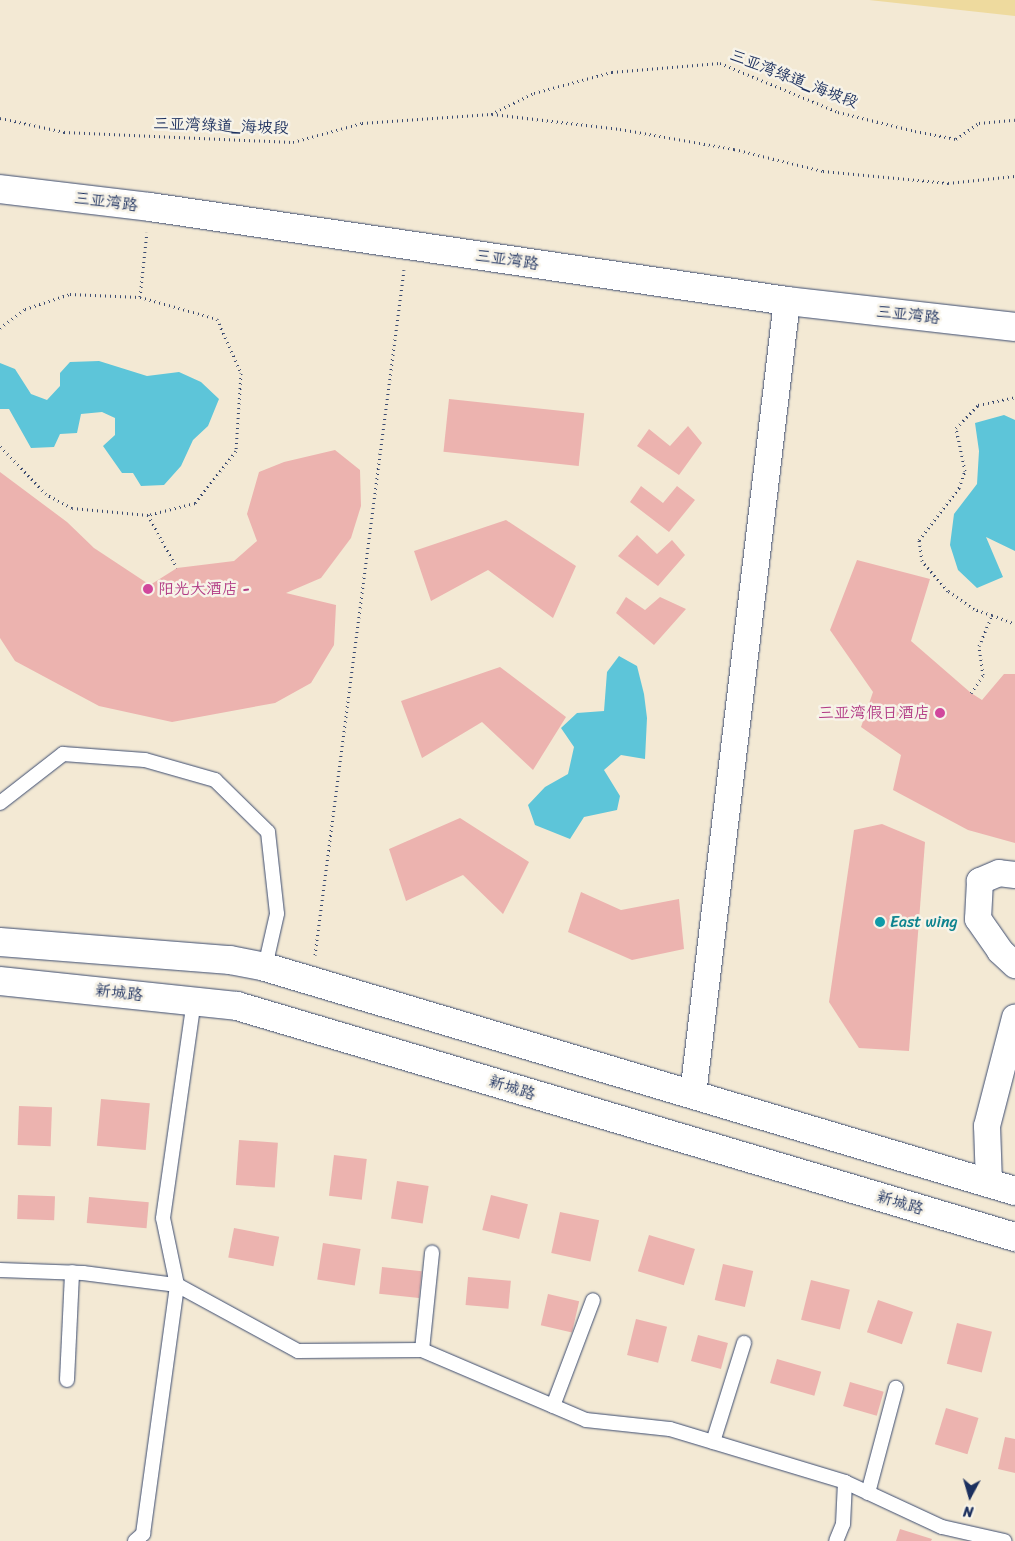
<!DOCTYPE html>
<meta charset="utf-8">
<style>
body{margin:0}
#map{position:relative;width:1015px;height:1541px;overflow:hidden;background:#f3e9d4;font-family:Sriracha,"LXGW WenKai TC",sans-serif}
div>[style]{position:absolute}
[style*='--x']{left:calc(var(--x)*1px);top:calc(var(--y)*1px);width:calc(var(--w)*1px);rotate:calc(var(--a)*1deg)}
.sand>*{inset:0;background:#eeda9e}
.water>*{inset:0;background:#5dc5d9}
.building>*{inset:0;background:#ecb3af;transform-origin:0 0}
.path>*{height:3px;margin-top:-1.5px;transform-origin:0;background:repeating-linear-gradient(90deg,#3b4b70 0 1px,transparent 0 5px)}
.roads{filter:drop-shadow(0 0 1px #3b4b70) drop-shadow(0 0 1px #3b4b70)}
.lane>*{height:14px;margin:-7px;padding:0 7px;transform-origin:7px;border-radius:7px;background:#fff}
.street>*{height:26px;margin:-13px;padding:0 13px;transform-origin:13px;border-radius:13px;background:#fff}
.primary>*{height:28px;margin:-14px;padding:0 14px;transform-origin:14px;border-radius:14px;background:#fff}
.dots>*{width:14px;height:14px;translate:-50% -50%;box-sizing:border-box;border:2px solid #f7f3e8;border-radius:50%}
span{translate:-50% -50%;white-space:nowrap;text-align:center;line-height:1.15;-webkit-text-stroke:5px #f7f3e8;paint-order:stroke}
.street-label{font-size:16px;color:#1b2f5e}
.hotel-label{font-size:16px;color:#b23c85}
.left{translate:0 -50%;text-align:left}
.right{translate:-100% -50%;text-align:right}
.culture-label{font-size:16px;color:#0d838f}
.north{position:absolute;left:945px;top:1471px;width:50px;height:50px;-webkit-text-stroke:4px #f7f3e8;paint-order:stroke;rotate:186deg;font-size:14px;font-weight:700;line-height:20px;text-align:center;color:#1b2f5e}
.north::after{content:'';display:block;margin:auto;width:18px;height:22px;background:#1b2f5e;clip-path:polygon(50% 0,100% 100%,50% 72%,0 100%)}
</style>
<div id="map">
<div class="sand">
<i style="clip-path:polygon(869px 0,1015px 0,1015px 16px)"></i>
</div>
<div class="water">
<i style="clip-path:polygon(99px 361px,147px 376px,179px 372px,201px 382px,219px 399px,208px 426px,193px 440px,181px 466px,164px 485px,141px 486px,133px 473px,122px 473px,103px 446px,115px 435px,115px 418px,102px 412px,81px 414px,77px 433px,60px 434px,54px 447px,31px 448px,9px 409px,0 409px,0 363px,15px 369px,31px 394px,47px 400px,60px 386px,60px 373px,70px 362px)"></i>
<i style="clip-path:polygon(1004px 415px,1015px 420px,1015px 551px,986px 537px,1003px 577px,977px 588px,958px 570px,950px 545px,954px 514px,977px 484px,979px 451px,975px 423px)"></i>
<i style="clip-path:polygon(619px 656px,637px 666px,644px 694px,647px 718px,645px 759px,621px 755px,604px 770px,620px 796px,617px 810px,584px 817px,570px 839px,535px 825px,528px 805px,545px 787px,568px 774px,574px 747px,561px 728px,577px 713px,604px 711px,607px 672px)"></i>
</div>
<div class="building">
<i style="left:449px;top:399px;width:136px;height:53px;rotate:6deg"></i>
<i style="clip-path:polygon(688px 426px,702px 443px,679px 475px,637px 446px,649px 429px,670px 446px)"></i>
<i style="clip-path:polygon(335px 450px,360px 470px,361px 506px,351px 538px,321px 578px,286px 593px,336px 605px,334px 645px,311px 683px,275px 703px,172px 722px,99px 706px,15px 661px,0 638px,0 472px,67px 522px,94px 548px,150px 585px,177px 568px,234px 561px,257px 541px,247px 514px,259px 472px,284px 462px)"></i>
<i style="clip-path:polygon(641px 486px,663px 503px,677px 486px,695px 500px,669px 532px,630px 502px)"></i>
<i style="clip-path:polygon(506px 520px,576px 566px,553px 618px,488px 570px,431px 601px,414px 551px)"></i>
<i style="clip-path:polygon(637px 535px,657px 554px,672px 540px,685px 555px,658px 586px,618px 556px)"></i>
<i style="clip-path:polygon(857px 560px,930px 579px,911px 641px,971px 693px,982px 700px,1004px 674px,1015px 674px,1015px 843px,968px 830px,893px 790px,901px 755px,861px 727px,873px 692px,830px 630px)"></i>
<i style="clip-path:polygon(626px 597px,645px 610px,660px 597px,686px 609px,654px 645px,616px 613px)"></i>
<i style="clip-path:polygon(500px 667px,566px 717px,533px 770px,482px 722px,422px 758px,401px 701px)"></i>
<i style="clip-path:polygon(460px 818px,529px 862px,503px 914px,463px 875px,406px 901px,389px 849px)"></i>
<i style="clip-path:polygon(882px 824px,925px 842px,909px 1051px,859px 1048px,829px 1002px,854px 830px)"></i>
<i style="clip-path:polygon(581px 892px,621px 910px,679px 899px,684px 949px,632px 960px,568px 932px)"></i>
<i style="left:101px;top:1099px;width:49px;height:47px;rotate:5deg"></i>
<i style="left:19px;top:1106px;width:33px;height:39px;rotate:2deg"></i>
<i style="left:239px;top:1140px;width:39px;height:45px;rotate:4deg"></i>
<i style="left:334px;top:1155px;width:33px;height:41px;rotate:7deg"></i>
<i style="left:397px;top:1181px;width:32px;height:38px;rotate:9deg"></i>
<i style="left:18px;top:1195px;width:37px;height:24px;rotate:2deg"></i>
<i style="left:491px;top:1195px;width:38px;height:36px;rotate:14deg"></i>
<i style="left:89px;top:1197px;width:60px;height:26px;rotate:5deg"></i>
<i style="left:560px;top:1212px;width:40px;height:42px;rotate:12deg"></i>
<i style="left:234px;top:1228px;width:46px;height:30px;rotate:11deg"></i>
<i style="left:649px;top:1235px;width:48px;height:38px;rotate:17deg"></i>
<i style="left:323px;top:1243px;width:38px;height:37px;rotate:9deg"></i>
<i style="left:723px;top:1264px;width:31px;height:37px;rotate:13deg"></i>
<i style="left:382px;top:1267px;width:40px;height:27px;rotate:6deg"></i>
<i style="left:468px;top:1277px;width:43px;height:28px;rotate:5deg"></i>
<i style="left:811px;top:1280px;width:40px;height:41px;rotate:14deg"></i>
<i style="left:548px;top:1294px;width:32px;height:32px;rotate:13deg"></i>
<i style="left:878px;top:1300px;width:37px;height:34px;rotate:19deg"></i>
<i style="left:636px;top:1319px;width:32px;height:37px;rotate:14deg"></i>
<i style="left:957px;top:1323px;width:36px;height:42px;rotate:14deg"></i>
<i style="left:698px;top:1335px;width:31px;height:27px;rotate:15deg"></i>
<i style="left:777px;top:1359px;width:46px;height:25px;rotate:16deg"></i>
<i style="left:850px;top:1382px;width:35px;height:25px;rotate:16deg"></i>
<i style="left:946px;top:1408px;width:34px;height:38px;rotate:17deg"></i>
<i style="clip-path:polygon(1005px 1437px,1015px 1439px,1015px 1473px,998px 1469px)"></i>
<i style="clip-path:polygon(900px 1529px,932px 1539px,931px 1541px,896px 1541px)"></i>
</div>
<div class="path">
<i style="--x:492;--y:114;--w:129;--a:6.7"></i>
<i style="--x:620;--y:129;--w:116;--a:10"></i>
<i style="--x:734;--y:149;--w:92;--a:13.9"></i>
<i style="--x:823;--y:171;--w:126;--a:5.5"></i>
<i style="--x:948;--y:183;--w:67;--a:-6"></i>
<i style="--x:0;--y:118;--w:66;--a:12.3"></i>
<i style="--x:64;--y:132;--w:229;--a:2.5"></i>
<i style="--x:293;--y:142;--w:72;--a:-15.4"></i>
<i style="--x:362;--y:123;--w:129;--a:-4"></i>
<i style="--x:491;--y:114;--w:48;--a:-26"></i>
<i style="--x:534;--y:93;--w:81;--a:-15.1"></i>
<i style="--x:612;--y:72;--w:108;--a:-4.8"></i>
<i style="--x:720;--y:63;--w:128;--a:22.6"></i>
<i style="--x:838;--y:112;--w:79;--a:13.9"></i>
<i style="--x:915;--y:131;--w:42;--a:11"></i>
<i style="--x:956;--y:139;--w:28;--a:-35"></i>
<i style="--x:979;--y:123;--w:36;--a:-5"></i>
<i style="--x:140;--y:297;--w:65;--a:-83.9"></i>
<i style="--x:0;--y:328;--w:31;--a:-37"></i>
<i style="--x:25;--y:309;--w:47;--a:-18.4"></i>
<i style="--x:70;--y:294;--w:70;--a:2.5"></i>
<i style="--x:140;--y:297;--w:80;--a:15.9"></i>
<i style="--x:217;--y:319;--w:59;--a:66"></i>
<i style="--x:241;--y:373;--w:78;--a:93.7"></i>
<i style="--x:236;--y:451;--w:66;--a:128.3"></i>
<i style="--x:195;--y:503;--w:49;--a:165.7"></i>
<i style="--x:148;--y:515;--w:76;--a:-174.7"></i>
<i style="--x:72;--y:508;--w:30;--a:-152"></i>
<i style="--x:46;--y:494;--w:66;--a:-133.8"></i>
<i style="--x:148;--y:515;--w:60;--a:61.3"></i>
<i style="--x:992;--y:615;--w:25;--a:21"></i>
<i style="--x:971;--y:693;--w:22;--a:-56"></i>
<i style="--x:983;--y:675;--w:29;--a:-98"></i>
<i style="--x:979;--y:646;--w:34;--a:-67"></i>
<i style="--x:992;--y:615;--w:19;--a:-162"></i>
<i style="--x:974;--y:609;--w:32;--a:-145"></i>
<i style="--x:948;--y:591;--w:40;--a:-131"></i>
<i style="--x:922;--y:561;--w:21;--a:-98"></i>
<i style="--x:919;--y:540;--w:66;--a:-52.4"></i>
<i style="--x:959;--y:488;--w:18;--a:-71"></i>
<i style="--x:965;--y:471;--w:44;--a:-101.8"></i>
<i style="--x:956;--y:428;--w:32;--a:-46"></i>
<i style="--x:978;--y:405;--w:38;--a:-12"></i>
<i style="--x:315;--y:955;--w:691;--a:-82.6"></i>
</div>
<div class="roads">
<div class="lane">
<i style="--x:0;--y:803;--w:80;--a:-37.9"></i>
<i style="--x:63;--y:754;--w:82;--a:4.2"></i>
<i style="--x:145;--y:760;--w:73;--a:15.9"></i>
<i style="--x:215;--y:780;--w:74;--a:44.5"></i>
<i style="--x:268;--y:832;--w:82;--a:83.7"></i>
<i style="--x:277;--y:914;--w:54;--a:102.8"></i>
<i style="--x:0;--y:1270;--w:83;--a:2.1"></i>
<i style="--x:83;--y:1273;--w:95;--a:7.3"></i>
<i style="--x:177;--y:1285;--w:138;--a:28.6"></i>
<i style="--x:298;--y:1351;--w:124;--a:-0.5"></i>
<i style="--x:422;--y:1350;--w:178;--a:23.1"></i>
<i style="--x:586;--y:1420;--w:84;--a:6.1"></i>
<i style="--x:670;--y:1429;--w:183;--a:16.8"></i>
<i style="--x:845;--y:1482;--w:42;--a:92.7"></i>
<i style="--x:843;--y:1524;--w:18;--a:112"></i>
<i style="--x:422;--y:1350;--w:98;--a:-84.1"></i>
<i style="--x:67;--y:1380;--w:108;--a:-87.3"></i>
<i style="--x:553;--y:1406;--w:113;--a:-69.3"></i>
<i style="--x:713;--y:1442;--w:104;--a:-72.6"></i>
<i style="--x:845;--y:1482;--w:107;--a:24.9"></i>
<i style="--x:942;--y:1527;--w:64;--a:12.7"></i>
<i style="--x:868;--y:1493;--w:109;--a:-75.1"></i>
<i style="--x:135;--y:1541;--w:11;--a:-41"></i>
<i style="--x:143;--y:1534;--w:251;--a:-82.2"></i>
<i style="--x:177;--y:1285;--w:68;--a:-101.8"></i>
<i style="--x:163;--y:1218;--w:219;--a:-81.9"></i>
</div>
<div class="street">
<i style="--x:1015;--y:875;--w:16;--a:-173"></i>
<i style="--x:999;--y:873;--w:21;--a:157"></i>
<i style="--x:980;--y:881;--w:38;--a:93"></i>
<i style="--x:978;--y:919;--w:39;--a:55"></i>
<i style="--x:1000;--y:951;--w:21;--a:43"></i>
<i style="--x:693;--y:1095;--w:800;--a:-83.25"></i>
<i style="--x:989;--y:1183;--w:57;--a:-92"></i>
<i style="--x:987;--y:1126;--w:112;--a:-75.5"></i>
</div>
<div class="primary">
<i style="--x:0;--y:189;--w:151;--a:6.8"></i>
<i style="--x:150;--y:207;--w:644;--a:8.39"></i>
<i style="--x:787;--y:301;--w:229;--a:6.5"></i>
<i style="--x:0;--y:942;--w:231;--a:4.5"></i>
<i style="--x:230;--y:960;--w:36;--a:11"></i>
<i style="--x:265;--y:967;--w:783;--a:16.63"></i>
<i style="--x:0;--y:981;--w:238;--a:6"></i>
<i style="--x:237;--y:1006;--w:812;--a:16.54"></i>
</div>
</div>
<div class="dots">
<i style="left:148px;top:589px;background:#d1479c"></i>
<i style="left:940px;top:713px;background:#d1479c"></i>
<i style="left:880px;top:922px;background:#0f9aa8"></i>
</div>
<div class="street-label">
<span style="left:794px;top:79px;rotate:21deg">三亚湾绿道_海坡段</span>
<span style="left:221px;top:126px;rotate:2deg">三亚湾绿道_海坡段</span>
<span style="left:106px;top:202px;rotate:7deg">三亚湾路</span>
<span style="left:507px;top:260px;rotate:8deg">三亚湾路</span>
<span style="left:908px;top:315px;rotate:6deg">三亚湾路</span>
<span style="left:119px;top:993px;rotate:6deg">新城路</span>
<span style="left:512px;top:1088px;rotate:17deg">新城路</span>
<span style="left:900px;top:1203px;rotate:16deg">新城路</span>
</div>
<div class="hotel-label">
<span class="left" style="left:158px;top:589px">阳光大酒店 -</span>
<span class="right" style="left:930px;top:713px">三亚湾假日酒店</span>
</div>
<div class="culture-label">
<span class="left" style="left:890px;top:922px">East wing</span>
</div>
<div class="north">N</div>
</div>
